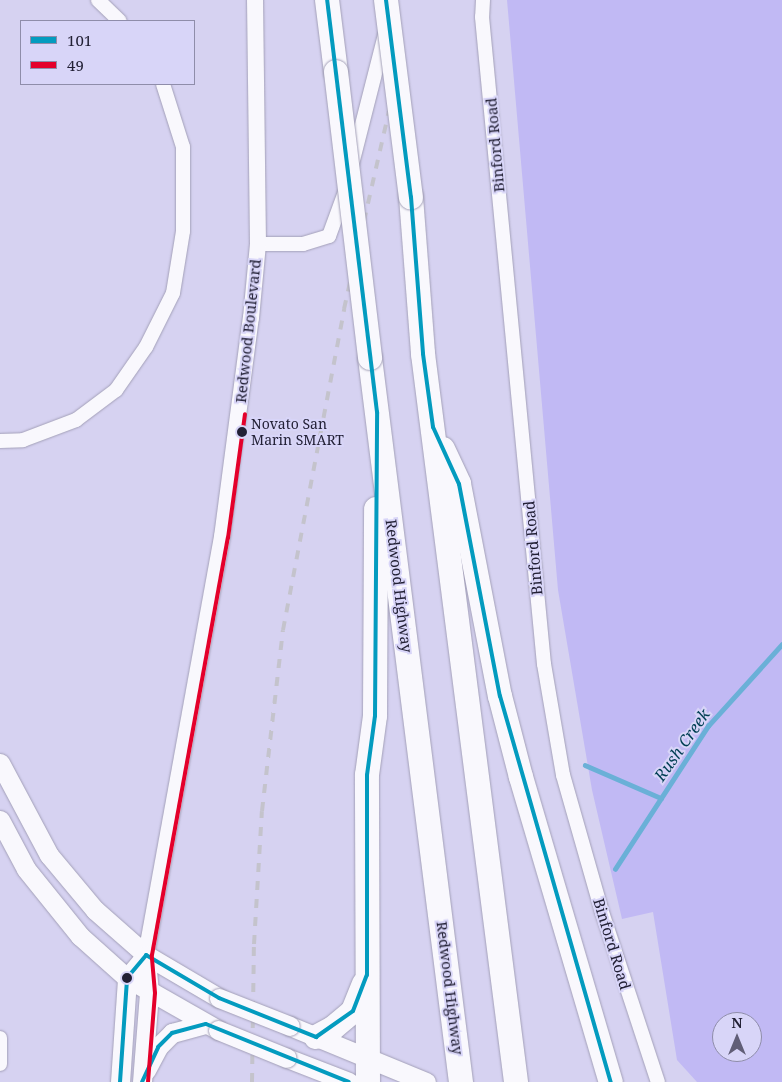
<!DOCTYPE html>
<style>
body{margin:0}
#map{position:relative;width:782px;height:1082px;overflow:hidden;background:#d6d2f1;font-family:"Noto Serif",serif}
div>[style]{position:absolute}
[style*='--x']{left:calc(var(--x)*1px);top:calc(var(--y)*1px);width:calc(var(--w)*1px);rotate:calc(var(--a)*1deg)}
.green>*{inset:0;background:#c1b9f4}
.stream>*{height:4.5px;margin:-2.25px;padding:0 2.25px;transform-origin:2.25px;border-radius:2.25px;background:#6ab0d7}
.roads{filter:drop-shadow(0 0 1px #a3a0b8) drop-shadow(0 0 1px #a3a0b8)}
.minor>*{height:14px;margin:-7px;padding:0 7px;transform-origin:7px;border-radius:7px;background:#f9f8fd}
.tertiary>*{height:16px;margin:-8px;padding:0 8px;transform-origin:8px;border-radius:8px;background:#f9f8fd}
.secondary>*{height:19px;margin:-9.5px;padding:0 9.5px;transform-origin:9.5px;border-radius:9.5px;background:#f9f8fd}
.motorway>*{height:24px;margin:-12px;padding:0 12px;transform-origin:12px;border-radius:12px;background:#f9f8fd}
.rail>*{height:4px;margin-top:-2px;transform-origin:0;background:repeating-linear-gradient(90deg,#c4c3cc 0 9px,transparent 0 18px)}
.bridges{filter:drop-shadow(0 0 1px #a3a0b8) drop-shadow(0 0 1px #a3a0b8)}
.secondary-bridge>*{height:19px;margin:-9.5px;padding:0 9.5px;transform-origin:9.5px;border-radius:9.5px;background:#f9f8fd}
.motorway-bridge>*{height:24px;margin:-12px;padding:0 12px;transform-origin:12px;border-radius:12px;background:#f9f8fd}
.bus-1>*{height:4px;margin:-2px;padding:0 2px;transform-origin:2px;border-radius:2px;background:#039bbf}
.bus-2>*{height:4px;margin:-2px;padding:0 2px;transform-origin:2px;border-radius:2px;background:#e4002b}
.dots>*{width:14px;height:14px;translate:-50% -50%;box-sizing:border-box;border:2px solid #d8d5f8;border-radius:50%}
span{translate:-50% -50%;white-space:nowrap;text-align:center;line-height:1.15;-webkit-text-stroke:4px #d8d5f8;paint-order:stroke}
.bus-label{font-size:14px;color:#222035}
.left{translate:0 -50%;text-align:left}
.street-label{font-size:15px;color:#222035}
.water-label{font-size:16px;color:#003e53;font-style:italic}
.legend{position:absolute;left:20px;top:20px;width:175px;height:65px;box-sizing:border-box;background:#d8d5f8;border:1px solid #8f8daa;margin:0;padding:6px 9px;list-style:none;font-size:15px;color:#222035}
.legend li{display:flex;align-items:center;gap:10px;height:25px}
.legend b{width:25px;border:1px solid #8f8daa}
.north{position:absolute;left:712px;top:1012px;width:50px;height:50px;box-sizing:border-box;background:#d8d5f8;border:1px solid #8f8daa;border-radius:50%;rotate:0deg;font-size:14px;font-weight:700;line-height:20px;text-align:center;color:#222035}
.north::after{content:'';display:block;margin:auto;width:18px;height:22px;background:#615e77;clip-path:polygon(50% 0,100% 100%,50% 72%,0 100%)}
</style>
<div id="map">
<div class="green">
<i style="clip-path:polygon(evenodd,507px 0,782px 0,782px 1082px,697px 1082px,677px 1060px,653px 912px,622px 919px,592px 790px,558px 590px,507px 0,722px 1022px,752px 1022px,752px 1052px,722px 1052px,722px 1022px)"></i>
</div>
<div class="stream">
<i style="--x:585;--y:765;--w:83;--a:23.5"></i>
<i style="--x:615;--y:869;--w:171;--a:-57"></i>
<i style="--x:708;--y:726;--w:110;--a:-47.9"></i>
</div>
<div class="roads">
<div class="minor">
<i style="--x:98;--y:0;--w:30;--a:44"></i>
<i style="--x:483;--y:0;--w:17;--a:93"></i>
<i style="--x:482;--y:17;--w:650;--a:84.53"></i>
<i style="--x:544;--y:664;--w:113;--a:80.3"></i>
<i style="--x:563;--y:775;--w:142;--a:74.1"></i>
<i style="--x:602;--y:912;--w:179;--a:71.8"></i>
<i style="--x:352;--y:164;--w:133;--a:-75.7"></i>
<i style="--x:258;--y:244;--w:45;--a:0"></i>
<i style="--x:303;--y:244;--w:27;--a:-17"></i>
<i style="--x:329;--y:236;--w:47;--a:-70"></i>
<i style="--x:0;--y:441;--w:23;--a:-2"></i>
<i style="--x:23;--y:440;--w:57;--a:-20.7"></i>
<i style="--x:76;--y:420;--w:50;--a:-36.9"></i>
<i style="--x:116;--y:390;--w:52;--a:-55.1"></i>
<i style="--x:146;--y:347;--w:60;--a:-63.4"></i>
<i style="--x:173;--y:293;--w:63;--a:-80.8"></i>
<i style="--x:183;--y:231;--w:84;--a:-90"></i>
<i style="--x:183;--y:147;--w:66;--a:-107.6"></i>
<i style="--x:0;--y:1038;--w:26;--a:90"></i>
</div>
<div class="tertiary">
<i style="--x:146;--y:955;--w:425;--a:-79.7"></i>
<i style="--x:222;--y:537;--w:221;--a:-82.5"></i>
<i style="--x:251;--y:318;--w:74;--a:-84.6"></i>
<i style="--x:258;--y:244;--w:244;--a:-90.7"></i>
</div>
<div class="secondary">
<i style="--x:0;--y:763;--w:104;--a:62"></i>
<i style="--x:49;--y:855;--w:72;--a:50.1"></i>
<i style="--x:95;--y:910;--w:68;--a:41.4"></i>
<i style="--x:146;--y:955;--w:85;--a:30.5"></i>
<i style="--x:0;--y:820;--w:55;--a:62"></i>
<i style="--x:26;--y:869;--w:86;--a:51.1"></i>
<i style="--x:80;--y:936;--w:63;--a:41.8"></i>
<i style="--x:127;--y:978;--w:105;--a:29.7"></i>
<i style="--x:290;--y:1026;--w:147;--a:22.4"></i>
<i style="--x:287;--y:1058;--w:66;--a:21.2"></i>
<i style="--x:146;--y:1070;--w:26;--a:-62"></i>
<i style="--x:158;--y:1047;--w:20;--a:-45"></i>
<i style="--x:172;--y:1033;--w:35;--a:-15"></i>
<i style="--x:120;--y:1082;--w:104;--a:-86.1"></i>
<i style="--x:127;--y:978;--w:30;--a:-50"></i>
<i style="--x:142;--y:1082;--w:89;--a:-85.5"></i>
<i style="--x:149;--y:993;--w:38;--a:-95"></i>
</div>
<div class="motorway">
<i style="--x:327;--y:0;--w:73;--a:82.9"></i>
<i style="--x:411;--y:197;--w:157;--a:85.6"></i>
<i style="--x:423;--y:354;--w:734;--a:82.72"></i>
<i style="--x:370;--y:358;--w:730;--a:82.84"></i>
<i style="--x:443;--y:449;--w:38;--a:65"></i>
<i style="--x:459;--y:484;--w:216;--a:79.1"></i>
<i style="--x:500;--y:696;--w:84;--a:75.5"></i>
<i style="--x:521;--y:777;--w:318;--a:73.6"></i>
<i style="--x:316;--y:1037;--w:19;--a:-28"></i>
<i style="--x:333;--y:1028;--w:26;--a:-40"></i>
<i style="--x:353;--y:1011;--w:29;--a:-68"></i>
<i style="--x:368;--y:1082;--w:307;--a:-90.2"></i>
<i style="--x:367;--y:775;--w:60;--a:-82.3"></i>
<i style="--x:375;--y:716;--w:207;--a:-89.7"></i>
</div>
</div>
<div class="rail">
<i style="--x:252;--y:1082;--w:138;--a:-89.2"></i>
<i style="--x:254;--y:944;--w:133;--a:-86.6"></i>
<i style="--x:262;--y:811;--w:182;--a:-83.4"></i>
<i style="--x:283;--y:630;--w:327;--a:-79.2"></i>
<i style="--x:344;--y:309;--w:217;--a:-77.2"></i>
</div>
<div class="bridges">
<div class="secondary-bridge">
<i style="--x:219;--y:998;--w:76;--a:21.5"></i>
<i style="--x:218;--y:1030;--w:74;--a:22.1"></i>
</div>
<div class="motorway-bridge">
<i style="--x:386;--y:0;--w:199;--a:82.8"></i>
<i style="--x:336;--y:72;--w:288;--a:83.2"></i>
</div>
</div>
<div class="bus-1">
<i style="--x:386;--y:0;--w:199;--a:82.8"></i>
<i style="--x:411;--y:197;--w:157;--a:85.6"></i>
<i style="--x:423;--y:354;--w:74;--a:82.2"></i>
<i style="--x:433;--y:427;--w:63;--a:65.5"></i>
<i style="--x:459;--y:484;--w:216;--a:79.1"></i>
<i style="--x:500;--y:696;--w:402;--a:74"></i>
<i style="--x:120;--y:1082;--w:104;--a:-86.1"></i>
<i style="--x:127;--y:978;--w:30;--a:-50"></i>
<i style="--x:146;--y:955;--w:85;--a:30.5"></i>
<i style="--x:219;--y:998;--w:105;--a:21.9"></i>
<i style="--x:316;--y:1037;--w:45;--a:-35.1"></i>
<i style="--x:353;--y:1011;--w:39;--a:-69"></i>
<i style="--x:367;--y:975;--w:200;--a:-90"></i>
<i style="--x:367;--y:775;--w:60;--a:-82.3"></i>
<i style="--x:375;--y:716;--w:304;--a:-89.6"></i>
<i style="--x:377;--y:412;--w:415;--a:-96.9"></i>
<i style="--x:142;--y:1082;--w:38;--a:-65"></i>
<i style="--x:158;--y:1047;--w:20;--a:-45"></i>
<i style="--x:172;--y:1033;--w:35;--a:-15"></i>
<i style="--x:206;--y:1024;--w:154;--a:22.1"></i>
</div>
<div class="bus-2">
<i style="--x:148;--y:1082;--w:89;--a:-85.5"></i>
<i style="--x:155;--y:993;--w:38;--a:-95"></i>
<i style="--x:152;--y:955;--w:424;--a:-79.7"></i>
<i style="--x:228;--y:538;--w:125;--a:-82.2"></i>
</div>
<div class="dots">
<i style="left:242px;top:432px;background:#222035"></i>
<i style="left:127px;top:978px;background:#222035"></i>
</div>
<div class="bus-label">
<span class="left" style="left:251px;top:432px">Novato San<br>Marin SMART</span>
</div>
<div class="street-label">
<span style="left:495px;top:145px;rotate:-95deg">Binford Road</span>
<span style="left:248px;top:331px;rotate:-84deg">Redwood Boulevard</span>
<span style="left:533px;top:548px;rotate:-95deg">Binford Road</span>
<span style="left:399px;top:586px;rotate:83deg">Redwood Highway</span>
<span style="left:612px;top:944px;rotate:73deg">Binford Road</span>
<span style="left:450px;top:988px;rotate:83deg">Redwood Highway</span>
</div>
<div class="water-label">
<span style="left:682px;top:745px;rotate:-55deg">Rush Creek</span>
</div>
<ul class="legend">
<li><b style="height:6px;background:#039bbf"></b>101</li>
<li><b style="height:6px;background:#e4002b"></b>49</li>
</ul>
<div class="north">N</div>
</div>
